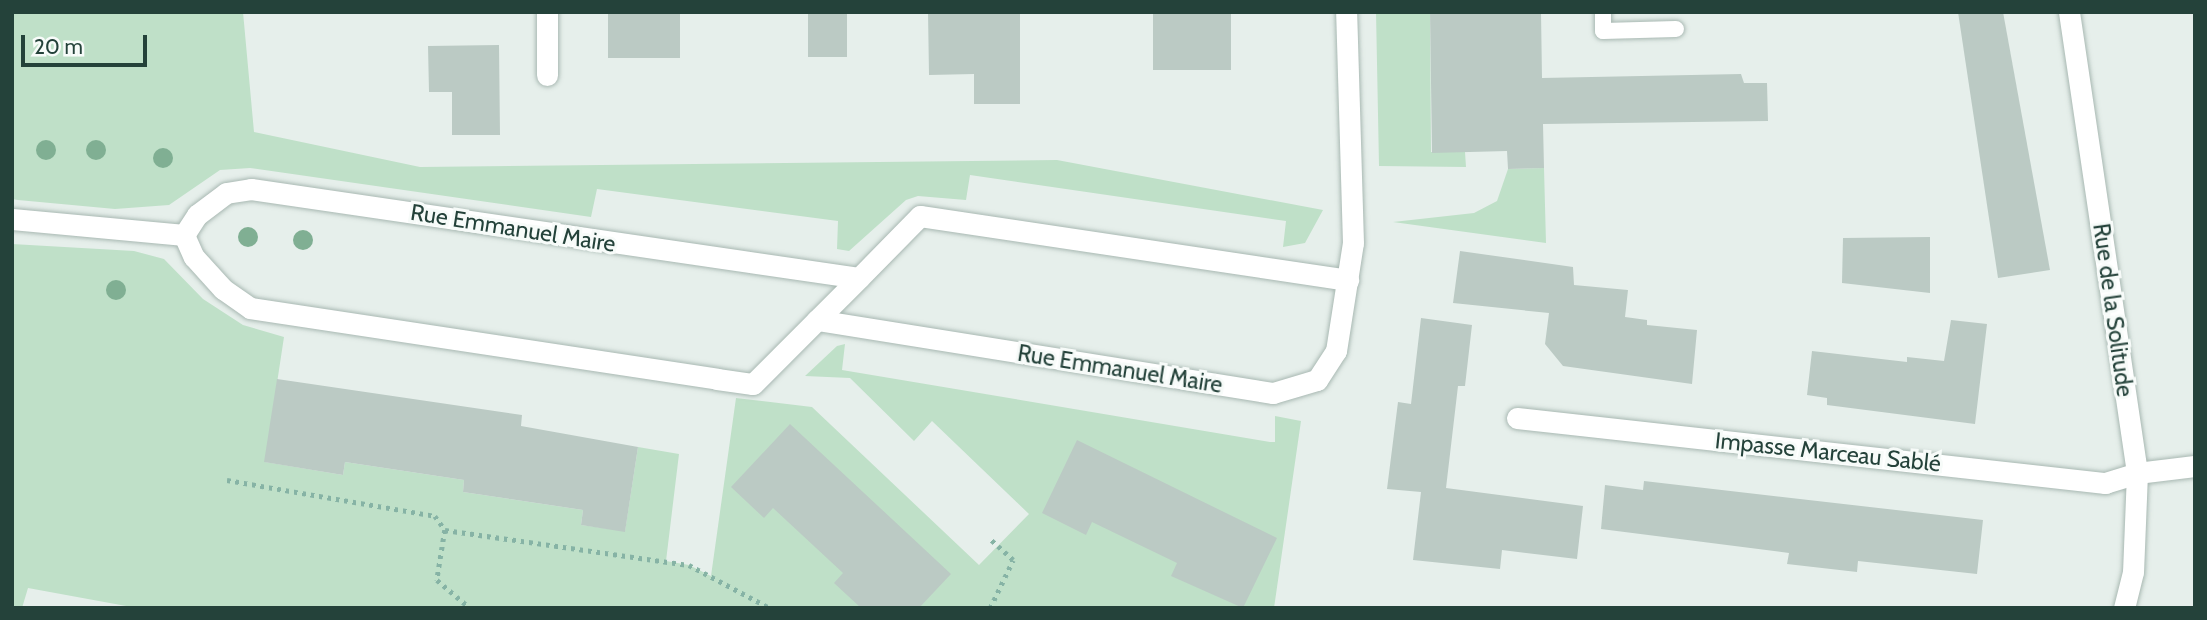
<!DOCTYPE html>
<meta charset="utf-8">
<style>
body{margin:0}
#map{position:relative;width:2207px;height:620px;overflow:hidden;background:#e6efeb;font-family:Cabin,sans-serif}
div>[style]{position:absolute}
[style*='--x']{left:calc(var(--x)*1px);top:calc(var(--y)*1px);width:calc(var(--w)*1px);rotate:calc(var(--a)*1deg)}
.green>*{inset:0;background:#bfe0c8}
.building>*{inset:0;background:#bbcac4;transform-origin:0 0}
.path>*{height:4.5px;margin-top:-2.25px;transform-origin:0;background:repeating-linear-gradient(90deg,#86b3a5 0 3.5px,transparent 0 8.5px)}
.roads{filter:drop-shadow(0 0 2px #a8b8b2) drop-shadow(0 0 2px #a8b8b2)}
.lane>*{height:16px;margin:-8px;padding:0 8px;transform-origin:8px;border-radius:8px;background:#fff}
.street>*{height:21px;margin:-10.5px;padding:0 10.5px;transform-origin:10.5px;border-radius:10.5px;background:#fff}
.trees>*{width:20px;height:20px;margin:-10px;border-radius:50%;background:#80af93}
span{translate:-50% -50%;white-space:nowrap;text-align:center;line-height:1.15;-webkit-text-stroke:6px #f7fbf9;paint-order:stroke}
.street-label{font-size:23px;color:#24423a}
.frame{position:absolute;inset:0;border:14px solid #24423a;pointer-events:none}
.scale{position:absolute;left:21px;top:35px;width:126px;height:32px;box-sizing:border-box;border:4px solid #24423a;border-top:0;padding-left:9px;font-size:21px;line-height:24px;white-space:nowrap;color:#24423a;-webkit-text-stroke:5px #f7fbf9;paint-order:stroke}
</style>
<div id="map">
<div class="green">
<i style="clip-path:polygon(12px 12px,243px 12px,254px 132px,420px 167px,1057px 160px,1323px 210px,1305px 243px,1283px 247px,1286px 221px,970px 175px,966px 200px,918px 196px,906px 200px,849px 251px,837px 249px,838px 221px,597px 189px,591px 217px,250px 168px,220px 170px,169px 205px,115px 209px,18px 200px,12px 199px)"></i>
<i style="clip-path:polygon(1376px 12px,1430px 12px,1431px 152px,1465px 152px,1466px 167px,1379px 166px)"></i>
<i style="clip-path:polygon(1544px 168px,1546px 243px,1393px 222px,1474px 213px,1497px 201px,1508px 169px)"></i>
<i style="clip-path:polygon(12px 244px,134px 251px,164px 259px,203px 299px,243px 325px,284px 337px,265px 462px,343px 475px,345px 462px,464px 480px,463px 492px,583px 510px,581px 525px,625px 531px,638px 447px,679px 454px,666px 561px,689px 565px,711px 576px,736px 398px,812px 407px,979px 565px,1029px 514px,932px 421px,914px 441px,850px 378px,805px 376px,837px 346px,845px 344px,842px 370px,1270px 442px,1275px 442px,1275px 416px,1301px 421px,1274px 608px,137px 608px,28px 588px,22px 608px,12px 608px)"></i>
</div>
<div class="building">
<i style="left:608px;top:12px;width:72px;height:46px"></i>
<i style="left:808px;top:12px;width:39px;height:45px"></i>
<i style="clip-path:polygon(928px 12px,1020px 12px,1020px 104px,974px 104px,974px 74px,929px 75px)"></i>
<i style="left:1153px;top:12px;width:78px;height:58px"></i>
<i style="clip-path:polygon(1430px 12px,1541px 12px,1542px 78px,1741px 74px,1744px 83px,1767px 83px,1768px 121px,1543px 124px,1544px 168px,1508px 169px,1507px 151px,1432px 153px)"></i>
<i style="clip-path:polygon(1958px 12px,2003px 12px,2050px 270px,1998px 278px)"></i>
<i style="clip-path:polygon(499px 45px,500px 135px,452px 135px,452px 92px,429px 92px,428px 46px)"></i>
<i style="clip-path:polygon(1930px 237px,1930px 293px,1842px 283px,1843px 238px)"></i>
<i style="clip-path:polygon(1460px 251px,1573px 267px,1574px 285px,1628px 290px,1625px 317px,1647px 320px,1647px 325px,1697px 330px,1692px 384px,1563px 366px,1545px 344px,1549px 313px,1453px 303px)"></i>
<i style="clip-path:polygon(1421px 318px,1472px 325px,1465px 386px,1458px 386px,1446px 488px,1583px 506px,1577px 559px,1502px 550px,1500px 569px,1413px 560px,1421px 492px,1387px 489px,1398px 402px,1411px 404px)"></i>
<i style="clip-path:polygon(1951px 320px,1987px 324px,1975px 424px,1827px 405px,1827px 398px,1807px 395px,1812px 351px,1907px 362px,1907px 357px,1944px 361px)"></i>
<i style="clip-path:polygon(277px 379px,522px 415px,521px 426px,638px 447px,625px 532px,581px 525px,583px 510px,463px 492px,464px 480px,345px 462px,343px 475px,264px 462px)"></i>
<i style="clip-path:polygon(790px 424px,951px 574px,919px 608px,861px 608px,834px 583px,843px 573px,773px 508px,764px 518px,731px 487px)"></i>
<i style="clip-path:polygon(1077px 440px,1277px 538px,1243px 608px,1171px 576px,1177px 563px,1092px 522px,1086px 535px,1042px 513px)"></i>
<i style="clip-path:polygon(1644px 481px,1983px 520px,1977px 574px,1858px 561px,1857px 572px,1787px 564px,1789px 553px,1601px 529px,1605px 485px,1643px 490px)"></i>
</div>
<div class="path">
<i style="--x:227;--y:480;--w:211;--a:9.8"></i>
<i style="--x:435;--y:516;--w:17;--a:54"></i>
<i style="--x:445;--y:530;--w:246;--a:8.2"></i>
<i style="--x:689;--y:565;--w:92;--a:28"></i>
<i style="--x:445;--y:530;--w:51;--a:99.1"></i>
<i style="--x:437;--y:580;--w:43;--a:40.3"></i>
<i style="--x:990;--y:608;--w:53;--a:-64.4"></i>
<i style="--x:1013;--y:560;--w:30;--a:-138"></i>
</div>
<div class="roads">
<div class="lane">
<i style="--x:1603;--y:12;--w:19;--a:90"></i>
<i style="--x:1603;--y:31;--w:73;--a:-1.6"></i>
</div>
<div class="street">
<i style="--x:547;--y:12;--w:63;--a:90"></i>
<i style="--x:2069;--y:12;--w:466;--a:81.6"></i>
<i style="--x:2137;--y:473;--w:99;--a:92.3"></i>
<i style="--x:2133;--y:572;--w:37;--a:104"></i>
<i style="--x:12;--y:219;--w:173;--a:5.3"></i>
<i style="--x:184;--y:235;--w:24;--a:66"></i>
<i style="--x:194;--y:257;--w:43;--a:47.8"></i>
<i style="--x:223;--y:289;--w:33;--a:35"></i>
<i style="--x:250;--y:308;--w:472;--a:8.6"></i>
<i style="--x:717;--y:379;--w:36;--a:8"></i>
<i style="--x:753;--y:384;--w:91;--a:-45"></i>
<i style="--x:817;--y:320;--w:462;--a:9.1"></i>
<i style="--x:1273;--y:393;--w:46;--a:-16.5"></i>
<i style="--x:1317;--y:380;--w:35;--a:-57"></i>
<i style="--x:1336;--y:351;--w:109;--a:-81.1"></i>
<i style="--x:1353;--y:243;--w:231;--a:-91.7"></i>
<i style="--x:184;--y:235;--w:24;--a:-57"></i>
<i style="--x:197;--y:215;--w:36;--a:-37"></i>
<i style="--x:226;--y:193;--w:25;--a:-9"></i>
<i style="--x:251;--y:189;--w:614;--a:8.33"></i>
<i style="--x:859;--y:278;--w:87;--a:-45.5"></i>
<i style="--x:920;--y:216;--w:433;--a:8.5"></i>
<i style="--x:817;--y:320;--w:59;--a:-45"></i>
<i style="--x:1517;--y:418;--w:592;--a:6.31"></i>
<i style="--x:2105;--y:483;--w:34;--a:-17"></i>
<i style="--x:2137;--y:473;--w:58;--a:-6.9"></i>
</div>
</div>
<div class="trees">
<i style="left:46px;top:150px"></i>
<i style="left:96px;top:150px"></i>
<i style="left:163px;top:158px"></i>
<i style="left:248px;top:237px"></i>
<i style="left:303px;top:240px"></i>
<i style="left:116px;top:290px"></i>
</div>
<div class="street-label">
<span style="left:513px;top:228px;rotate:9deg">Rue Emmanuel Maire</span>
<span style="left:2113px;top:310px;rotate:82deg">Rue de la Solitude</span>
<span style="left:1120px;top:369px;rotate:9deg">Rue Emmanuel Maire</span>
<span style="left:1828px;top:452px;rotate:6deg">Impasse Marceau Sablé</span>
</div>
<div class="frame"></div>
<div class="scale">20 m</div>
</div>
